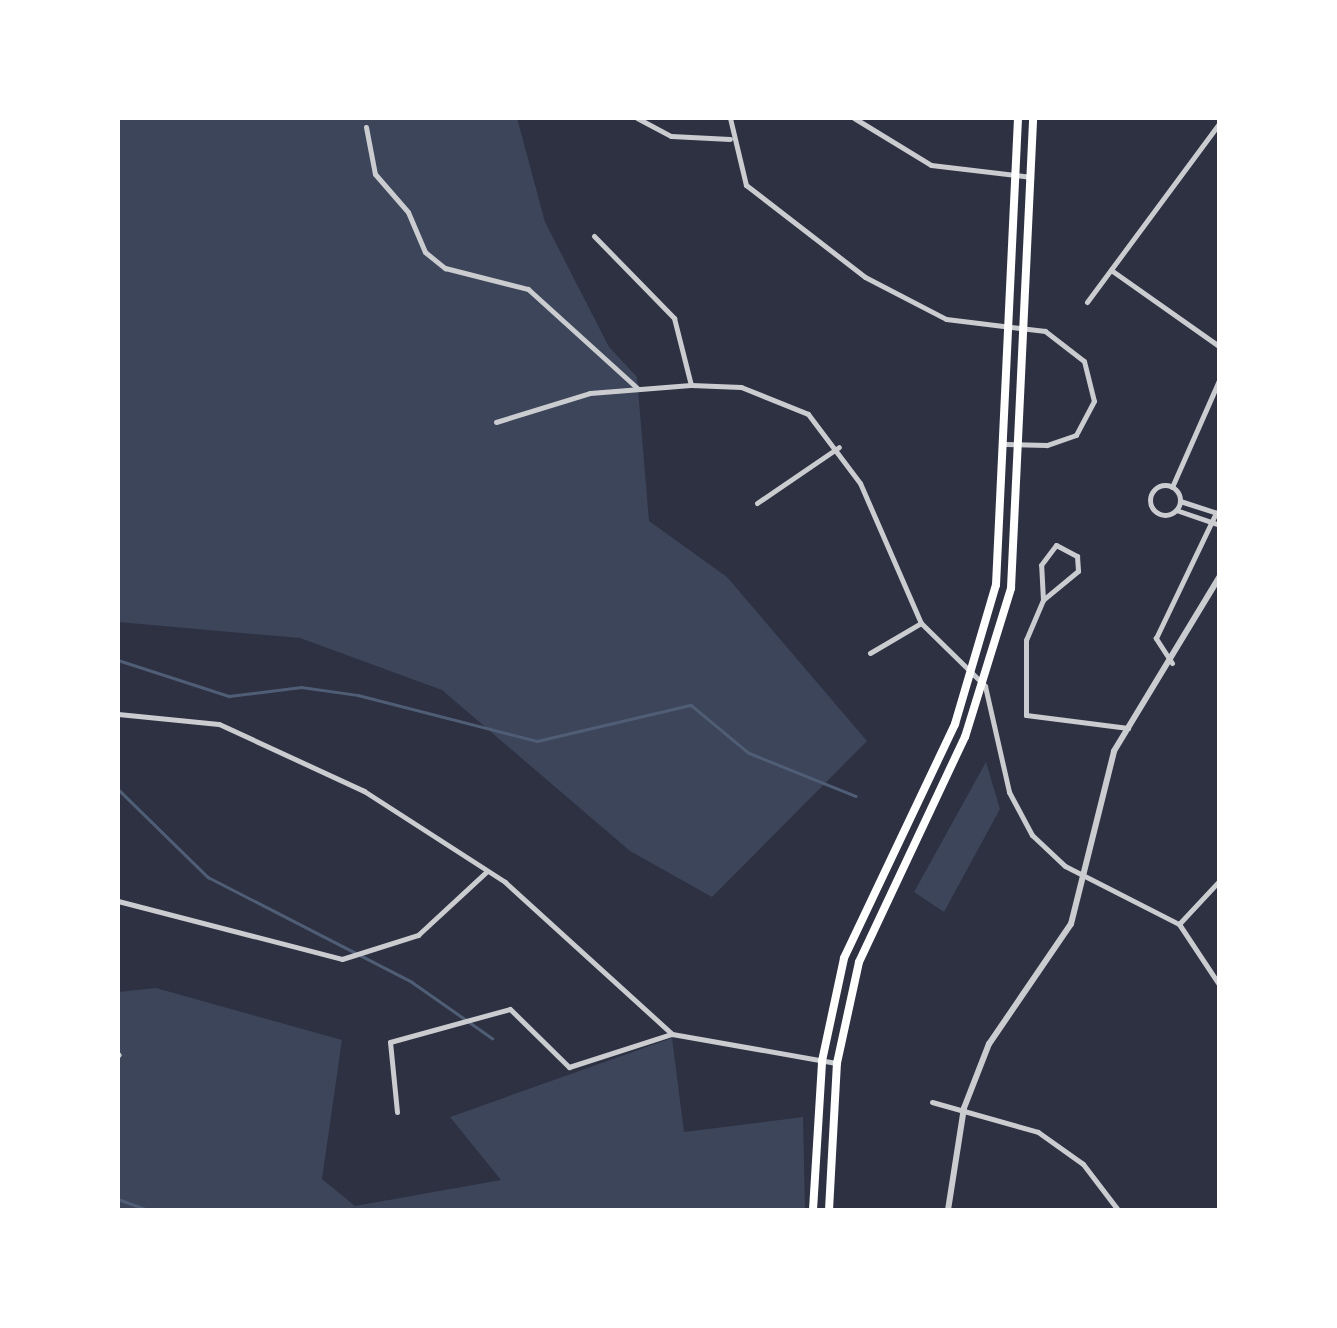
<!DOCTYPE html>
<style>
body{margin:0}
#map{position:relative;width:1337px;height:1328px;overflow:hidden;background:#2d3142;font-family:Roboto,sans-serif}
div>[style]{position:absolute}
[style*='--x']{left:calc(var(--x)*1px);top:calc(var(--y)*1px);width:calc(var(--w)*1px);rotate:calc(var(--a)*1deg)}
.green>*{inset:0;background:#3c4559}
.stream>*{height:2.5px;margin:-1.25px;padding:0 1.25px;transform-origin:1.25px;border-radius:1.25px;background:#4f5d75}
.minor>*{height:5px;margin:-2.5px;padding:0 2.5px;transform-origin:2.5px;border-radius:2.5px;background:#caccd0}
.minor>.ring{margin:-2.5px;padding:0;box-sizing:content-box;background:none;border:5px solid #caccd0;border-radius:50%}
.tertiary>*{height:6px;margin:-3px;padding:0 3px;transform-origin:3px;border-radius:3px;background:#caccd0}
.primary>*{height:8px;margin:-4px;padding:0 4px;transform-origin:4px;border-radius:4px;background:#fff}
span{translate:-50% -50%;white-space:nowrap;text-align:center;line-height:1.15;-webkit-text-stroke:9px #fff;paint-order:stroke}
.frame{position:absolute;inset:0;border:120px solid #fff;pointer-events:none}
</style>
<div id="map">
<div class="green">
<i style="clip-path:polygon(118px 118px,517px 118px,545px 222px,609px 347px,637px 377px,649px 521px,727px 577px,867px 741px,712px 897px,630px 851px,442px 690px,300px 638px,118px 622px)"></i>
<i style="clip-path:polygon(986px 762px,1000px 809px,944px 912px,914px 892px)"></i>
<i style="clip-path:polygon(156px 988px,342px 1040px,322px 1179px,355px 1206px,501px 1180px,450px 1117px,672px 1038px,684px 1132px,803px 1117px,805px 1210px,118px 1210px,118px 992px)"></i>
</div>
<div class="stream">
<i style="--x:118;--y:660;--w:117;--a:18"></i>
<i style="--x:229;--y:696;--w:73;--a:-7.1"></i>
<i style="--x:301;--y:687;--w:58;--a:8"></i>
<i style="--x:358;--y:695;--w:185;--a:14.4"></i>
<i style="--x:537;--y:741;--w:158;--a:-13.2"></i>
<i style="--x:691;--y:705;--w:75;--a:39.6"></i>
<i style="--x:749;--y:753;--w:115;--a:21.9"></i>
<i style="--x:118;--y:789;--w:126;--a:44.4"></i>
<i style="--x:208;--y:877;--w:229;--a:27.2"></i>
<i style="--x:412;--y:982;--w:98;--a:35"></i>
<i style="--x:118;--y:1199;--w:32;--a:20"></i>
</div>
<div class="minor">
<i style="--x:637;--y:118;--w:38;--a:28"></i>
<i style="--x:671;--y:136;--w:59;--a:2.9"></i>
<i style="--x:730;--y:118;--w:69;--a:76.6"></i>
<i style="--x:746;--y:185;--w:150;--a:37.7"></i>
<i style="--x:865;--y:277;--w:91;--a:27.4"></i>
<i style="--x:946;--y:319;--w:100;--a:6.9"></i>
<i style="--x:1045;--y:331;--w:49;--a:37.6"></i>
<i style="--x:1084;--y:361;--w:41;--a:76"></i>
<i style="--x:1094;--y:401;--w:38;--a:118"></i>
<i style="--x:1076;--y:435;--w:31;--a:161"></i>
<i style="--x:1047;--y:445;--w:42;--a:-178.6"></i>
<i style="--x:854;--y:118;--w:90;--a:31.4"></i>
<i style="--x:931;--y:165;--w:101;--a:6.8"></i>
<i style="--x:366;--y:127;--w:48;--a:79.2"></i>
<i style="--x:375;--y:174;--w:50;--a:49"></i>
<i style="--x:408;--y:212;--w:43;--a:67"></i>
<i style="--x:425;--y:252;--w:26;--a:39"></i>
<i style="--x:445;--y:268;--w:86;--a:14.2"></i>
<i style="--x:528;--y:289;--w:147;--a:42.2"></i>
<i style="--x:594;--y:236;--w:115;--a:45.7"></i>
<i style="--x:674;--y:318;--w:69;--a:75.8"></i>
<i style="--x:1111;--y:270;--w:133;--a:35.2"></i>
<i style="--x:1087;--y:302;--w:224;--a:-53.5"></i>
<i style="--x:496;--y:422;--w:98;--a:-17.1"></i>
<i style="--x:590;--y:393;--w:101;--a:-4.5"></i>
<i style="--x:691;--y:385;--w:50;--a:2.3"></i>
<i style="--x:741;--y:387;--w:72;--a:21.9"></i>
<i style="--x:808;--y:414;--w:86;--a:53"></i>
<i style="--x:860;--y:483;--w:153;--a:66.5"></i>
<i style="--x:921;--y:623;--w:90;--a:44.5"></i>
<i style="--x:985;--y:686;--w:109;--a:77.2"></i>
<i style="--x:1009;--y:792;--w:49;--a:61.9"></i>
<i style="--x:1032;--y:835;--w:45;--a:43.2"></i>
<i style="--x:1065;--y:866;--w:128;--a:27"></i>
<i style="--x:1179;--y:924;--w:74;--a:56.5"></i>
<i class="ring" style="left:1150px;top:485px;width:25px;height:25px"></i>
<i style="--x:1172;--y:487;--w:119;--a:-66.2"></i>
<i style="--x:1180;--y:501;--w:42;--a:18"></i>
<i style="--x:757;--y:503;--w:99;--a:-34.3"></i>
<i style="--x:1176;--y:510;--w:46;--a:18.8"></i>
<i style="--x:1056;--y:545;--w:24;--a:28"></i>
<i style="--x:1077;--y:556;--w:15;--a:86"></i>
<i style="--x:1078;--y:571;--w:45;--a:140.4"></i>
<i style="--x:1043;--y:600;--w:35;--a:-93"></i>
<i style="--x:1041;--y:565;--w:25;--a:-53"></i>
<i style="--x:1043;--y:600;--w:43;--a:113"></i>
<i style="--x:1026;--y:640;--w:75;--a:90"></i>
<i style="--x:1026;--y:715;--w:103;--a:7.3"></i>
<i style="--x:870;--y:653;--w:59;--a:-30.5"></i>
<i style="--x:1172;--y:663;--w:30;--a:-123"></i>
<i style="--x:1156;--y:638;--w:139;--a:-64.4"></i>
<i style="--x:118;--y:714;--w:101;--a:5.7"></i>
<i style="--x:219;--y:724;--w:160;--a:24.8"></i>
<i style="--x:364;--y:791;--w:168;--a:32.8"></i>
<i style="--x:505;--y:882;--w:226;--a:42.3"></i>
<i style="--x:672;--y:1034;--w:168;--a:10"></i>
<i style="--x:118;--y:901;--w:231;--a:14.5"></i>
<i style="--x:342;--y:959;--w:80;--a:-17.5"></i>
<i style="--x:418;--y:935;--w:93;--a:-42.8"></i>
<i style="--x:1179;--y:924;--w:60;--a:-47"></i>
<i style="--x:118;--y:1054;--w:1;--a:45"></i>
<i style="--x:932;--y:1102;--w:110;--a:15.8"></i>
<i style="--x:1038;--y:1132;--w:55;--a:35.4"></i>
<i style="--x:1083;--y:1164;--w:58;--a:52.7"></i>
<i style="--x:397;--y:1112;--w:70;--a:-95.7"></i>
<i style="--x:390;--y:1042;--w:124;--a:-15.4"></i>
<i style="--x:510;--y:1009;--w:83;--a:44.5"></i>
<i style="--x:569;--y:1067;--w:108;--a:-17.8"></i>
</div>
<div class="tertiary">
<i style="--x:948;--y:1210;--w:103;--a:-81.1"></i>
<i style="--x:964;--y:1108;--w:69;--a:-68.7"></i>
<i style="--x:989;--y:1044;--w:145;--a:-55.7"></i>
<i style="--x:1071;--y:924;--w:178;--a:-76"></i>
<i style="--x:1114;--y:751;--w:205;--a:-58.8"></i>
</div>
<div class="primary">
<i style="--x:813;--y:1210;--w:149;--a:-86.5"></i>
<i style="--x:822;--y:1061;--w:105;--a:-77.9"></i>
<i style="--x:844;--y:958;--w:259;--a:-64.6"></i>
<i style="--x:955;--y:724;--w:145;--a:-73.6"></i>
<i style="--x:996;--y:585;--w:468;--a:-87.3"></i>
<i style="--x:829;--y:1210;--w:147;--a:-86.9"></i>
<i style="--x:837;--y:1063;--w:103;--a:-77.7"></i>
<i style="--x:859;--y:962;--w:249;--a:-64.8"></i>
<i style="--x:965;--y:737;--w:156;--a:-72.8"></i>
<i style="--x:1011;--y:588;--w:471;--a:-87.3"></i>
</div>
<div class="frame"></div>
</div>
